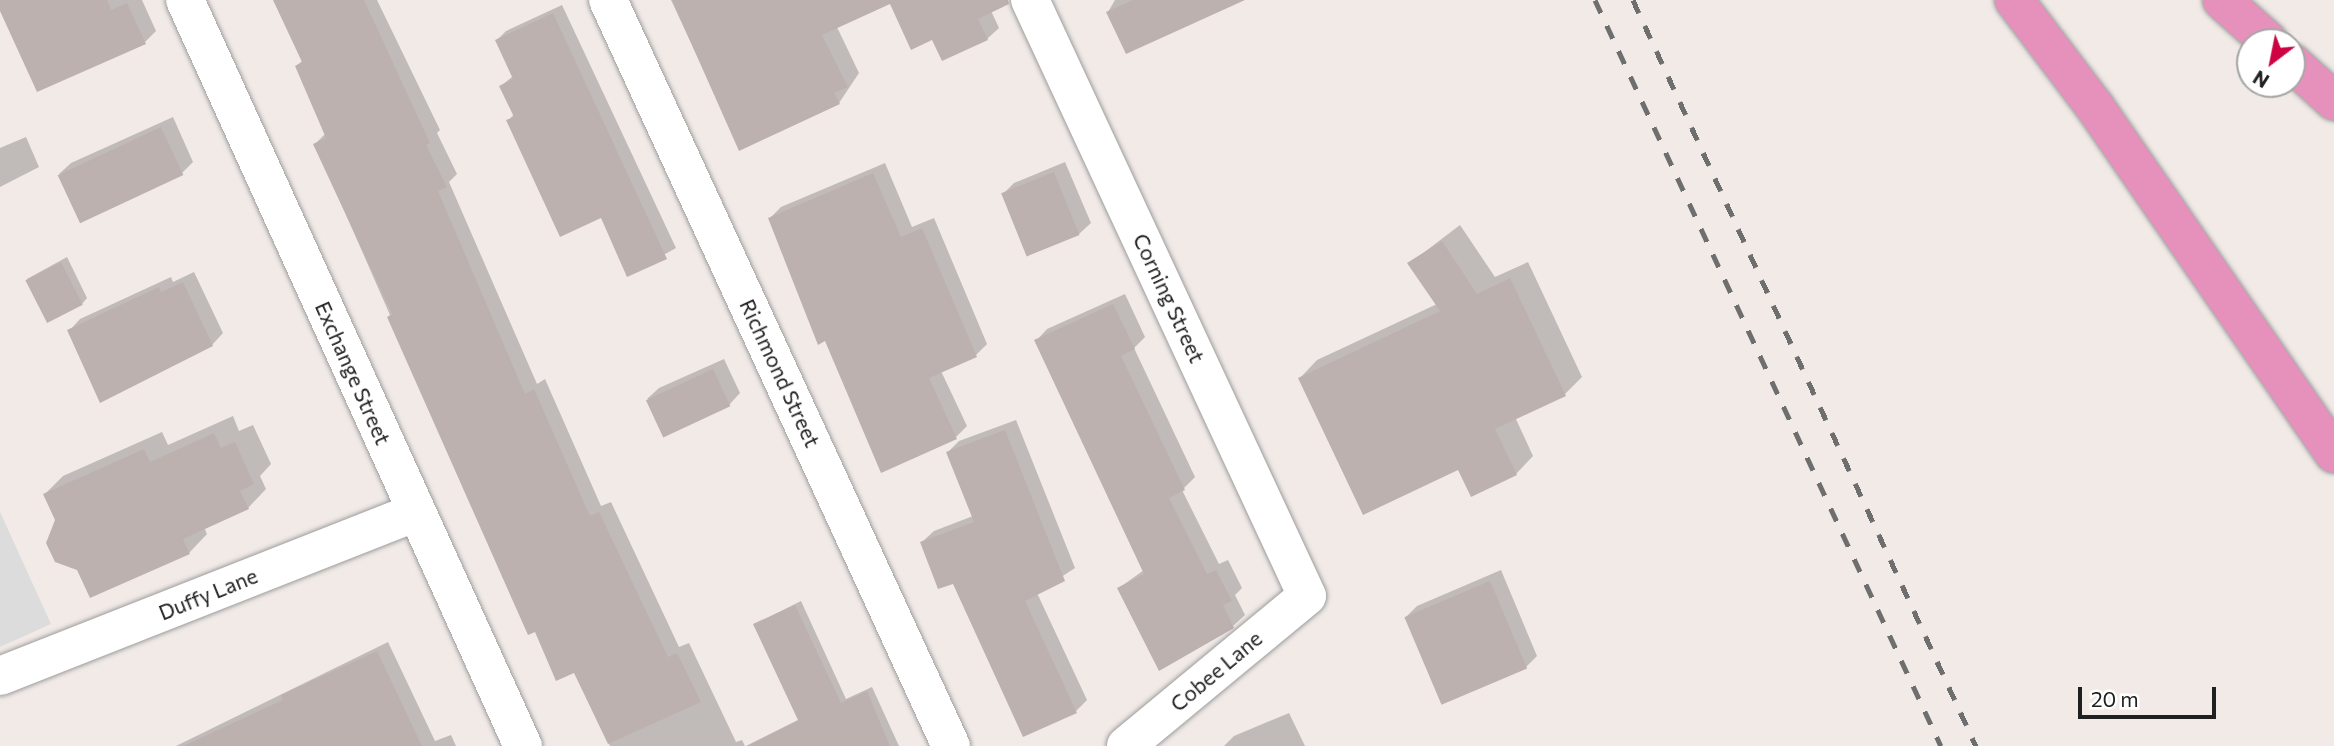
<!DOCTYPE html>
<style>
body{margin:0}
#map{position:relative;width:2334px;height:746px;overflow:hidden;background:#f1eae7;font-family:Commissioner,sans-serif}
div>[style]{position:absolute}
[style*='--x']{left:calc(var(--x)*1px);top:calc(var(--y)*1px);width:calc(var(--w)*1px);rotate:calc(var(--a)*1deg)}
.parking>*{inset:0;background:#dcdcdc}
.shadow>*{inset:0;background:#0003}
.building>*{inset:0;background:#bdb1b0;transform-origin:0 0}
.roads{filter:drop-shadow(0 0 2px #9d9d9d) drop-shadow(0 0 2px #9d9d9d)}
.minor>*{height:38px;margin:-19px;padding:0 19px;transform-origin:19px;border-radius:19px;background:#fff}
.highway>*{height:38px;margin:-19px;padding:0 19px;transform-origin:19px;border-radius:19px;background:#e690bc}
.rail>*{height:5px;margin-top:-2.5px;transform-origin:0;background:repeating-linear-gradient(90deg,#6e6e6e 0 14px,transparent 0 28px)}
span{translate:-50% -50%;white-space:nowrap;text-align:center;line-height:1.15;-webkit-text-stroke:5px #fff;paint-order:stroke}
.street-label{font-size:21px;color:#202020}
.north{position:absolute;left:2236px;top:28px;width:70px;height:70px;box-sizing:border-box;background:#fff;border:2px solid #a6a6a6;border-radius:50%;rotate:212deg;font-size:19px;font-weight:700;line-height:28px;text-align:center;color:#202020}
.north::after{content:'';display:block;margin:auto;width:24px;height:32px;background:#ce0343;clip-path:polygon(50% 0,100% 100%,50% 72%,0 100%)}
.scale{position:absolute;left:2078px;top:687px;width:138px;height:32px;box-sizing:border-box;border:4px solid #202020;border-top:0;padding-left:9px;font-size:21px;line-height:24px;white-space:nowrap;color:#202020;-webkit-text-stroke:5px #fff;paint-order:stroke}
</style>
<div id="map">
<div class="parking">
<i style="clip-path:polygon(0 512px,51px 624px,0 647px)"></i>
</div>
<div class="shadow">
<i style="clip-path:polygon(0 0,142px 0,156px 31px,145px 42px,0 7px)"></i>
<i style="clip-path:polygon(275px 0,377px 0,440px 130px,437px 133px,457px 174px,449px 182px,537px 384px,545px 379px,601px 506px,611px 502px,679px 647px,689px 643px,736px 742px,742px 740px,745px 746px,610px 746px,575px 671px,536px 629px,529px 632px,315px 144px,326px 133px,297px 66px,303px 60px)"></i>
<i style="clip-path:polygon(671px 0,824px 0,859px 73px,839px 103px,740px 148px)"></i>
<i style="clip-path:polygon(911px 0,986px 0,999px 28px,987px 39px)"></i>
<i style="clip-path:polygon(1115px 0,1215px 0,1108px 12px)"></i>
<i style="clip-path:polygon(562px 5px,676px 248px,628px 275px,602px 216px,508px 121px,514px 114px,501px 86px,513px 76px,497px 40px,506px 31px)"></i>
<i style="clip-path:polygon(173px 117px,193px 162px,182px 173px,59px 174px,71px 163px)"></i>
<i style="clip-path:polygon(26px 137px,39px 167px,0 187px,0 148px)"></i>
<i style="clip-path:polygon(1065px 162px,1091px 223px,1079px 234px,1003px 194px,1014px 183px)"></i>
<i style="clip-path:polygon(885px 163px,912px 227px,934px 218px,987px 344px,976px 355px,941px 371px,967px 426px,956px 437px,826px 339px,770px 218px,781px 207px)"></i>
<i style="clip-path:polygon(1460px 225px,1495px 277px,1528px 262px,1582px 377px,1565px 394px,1515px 417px,1533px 456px,1516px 474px,1300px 378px,1317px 360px,1437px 304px,1410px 263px)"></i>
<i style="clip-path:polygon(67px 257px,87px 298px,82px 304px,27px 279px)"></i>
<i style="clip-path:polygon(194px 272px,223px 333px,212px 345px,69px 331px,80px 319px,171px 277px,173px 282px)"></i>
<i style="clip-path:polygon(1125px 294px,1145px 337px,1134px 348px,1195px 477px,1182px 490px,1219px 564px,1228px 560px,1242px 588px,1235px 595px,1245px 615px,1233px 626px,1160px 668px,1119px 588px,1144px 570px,1036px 341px,1047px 329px)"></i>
<i style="clip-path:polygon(724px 359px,740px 393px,729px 405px,647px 399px,659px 388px)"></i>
<i style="clip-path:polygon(233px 416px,239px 431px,253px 425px,271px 464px,260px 476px,266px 489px,248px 508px,204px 527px,207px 534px,189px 553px,56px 520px,45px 494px,63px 476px,162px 432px,168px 445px)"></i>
<i style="clip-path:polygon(1016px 420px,1075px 568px,1037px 593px,1087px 700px,1076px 711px,1024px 735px,954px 582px,922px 542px,934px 531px,973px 516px,948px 452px,959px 441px)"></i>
<i style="clip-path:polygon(1501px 570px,1537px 656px,1526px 667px,1406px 617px,1417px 606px)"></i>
<i style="clip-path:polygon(801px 601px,846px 699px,872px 687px,899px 746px,836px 746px,755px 624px)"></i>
<i style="clip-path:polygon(388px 642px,435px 741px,451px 735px,456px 746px,176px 746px)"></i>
<i style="clip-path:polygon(1289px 713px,1305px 746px,1224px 746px,1234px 736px)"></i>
</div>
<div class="building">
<i style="clip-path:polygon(0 0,107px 0,111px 10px,127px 3px,146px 44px,37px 92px,0 11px)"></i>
<i style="clip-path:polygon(273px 0,364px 0,430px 143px,426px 145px,447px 187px,438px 191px,525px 394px,534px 389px,590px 516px,599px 512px,668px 657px,677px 653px,701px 702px,608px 744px,574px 673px,556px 681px,535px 632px,528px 635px,387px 317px,392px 314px,313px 144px,326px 138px,295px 66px,302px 62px)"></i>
<i style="clip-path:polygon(672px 0,1008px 0,1009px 4px,978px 19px,988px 40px,942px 61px,932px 40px,911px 50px,890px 4px,822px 35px,848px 87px,834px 93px,840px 104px,739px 151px)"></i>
<i style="clip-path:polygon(1133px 0,1245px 0,1126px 54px,1106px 12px)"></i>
<i style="clip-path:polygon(553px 13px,667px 259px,627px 277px,601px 218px,560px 237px,506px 120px,514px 117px,499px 86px,513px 79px,495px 40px)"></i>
<i style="left:161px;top:127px;width:53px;height:114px;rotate:65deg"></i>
<i style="left:1054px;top:172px;width:68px;height:57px;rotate:68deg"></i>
<i style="clip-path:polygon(873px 173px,901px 237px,922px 228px,977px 357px,929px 378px,957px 439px,881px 473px,825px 341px,818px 345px,768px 218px)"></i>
<i style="clip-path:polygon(1442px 241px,1477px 294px,1510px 278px,1566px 396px,1495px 429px,1517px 475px,1471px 497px,1458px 470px,1363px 515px,1298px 378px,1440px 311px,1407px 263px)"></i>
<i style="left:61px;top:262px;width:48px;height:40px;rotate:63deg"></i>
<i style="clip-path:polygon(183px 282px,213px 346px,100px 403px,67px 330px,159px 287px,161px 292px)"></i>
<i style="clip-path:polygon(1113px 304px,1135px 349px,1121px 356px,1185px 490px,1169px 498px,1207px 574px,1216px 570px,1232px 601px,1223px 605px,1234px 628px,1159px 671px,1117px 588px,1144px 574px,1034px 340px)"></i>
<i style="left:713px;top:369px;width:41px;height:74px;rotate:65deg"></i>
<i style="clip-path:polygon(1005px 430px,1065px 581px,1025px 601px,1077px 713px,1023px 737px,953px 584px,938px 589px,920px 542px,974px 522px,946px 452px)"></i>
<i style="clip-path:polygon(214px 433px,221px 448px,235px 442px,254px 484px,240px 491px,249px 509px,183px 539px,190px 554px,90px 598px,77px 570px,55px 562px,46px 543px,55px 520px,43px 494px,144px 449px,150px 462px)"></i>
<i style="left:1490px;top:581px;width:95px;height:93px;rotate:67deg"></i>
<i style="clip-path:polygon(795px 605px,841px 703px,867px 691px,890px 746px,746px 746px,798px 720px,753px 624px)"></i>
<i style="clip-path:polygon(377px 651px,422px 746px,183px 746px,283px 700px,281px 695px)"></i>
</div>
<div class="roads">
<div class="minor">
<i style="--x:185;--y:0;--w:819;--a:65.63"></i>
<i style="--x:608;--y:0;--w:821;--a:65.31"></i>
<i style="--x:1030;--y:0;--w:657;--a:65.07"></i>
<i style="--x:1307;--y:596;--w:235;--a:140.4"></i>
<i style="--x:0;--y:676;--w:447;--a:-21.5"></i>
</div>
<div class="highway">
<i style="--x:2014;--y:0;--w:134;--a:52.9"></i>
<i style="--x:2095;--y:107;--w:421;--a:55.4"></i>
<i style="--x:2222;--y:0;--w:63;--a:41.8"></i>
<i style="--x:2292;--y:63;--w:57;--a:42.1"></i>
</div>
</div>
<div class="rail">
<i style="--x:1595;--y:0;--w:822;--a:65.12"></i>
<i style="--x:1633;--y:0;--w:821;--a:65.31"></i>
</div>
<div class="street-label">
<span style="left:1169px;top:298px;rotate:65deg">Corning Street</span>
<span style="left:353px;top:373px;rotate:66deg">Exchange Street</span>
<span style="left:780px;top:373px;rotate:65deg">Richmond Street</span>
<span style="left:208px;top:594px;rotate:-22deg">Duffy Lane</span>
<span style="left:1216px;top:671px;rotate:-40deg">Cobee Lane</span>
</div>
<div class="north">N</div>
<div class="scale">20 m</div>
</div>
